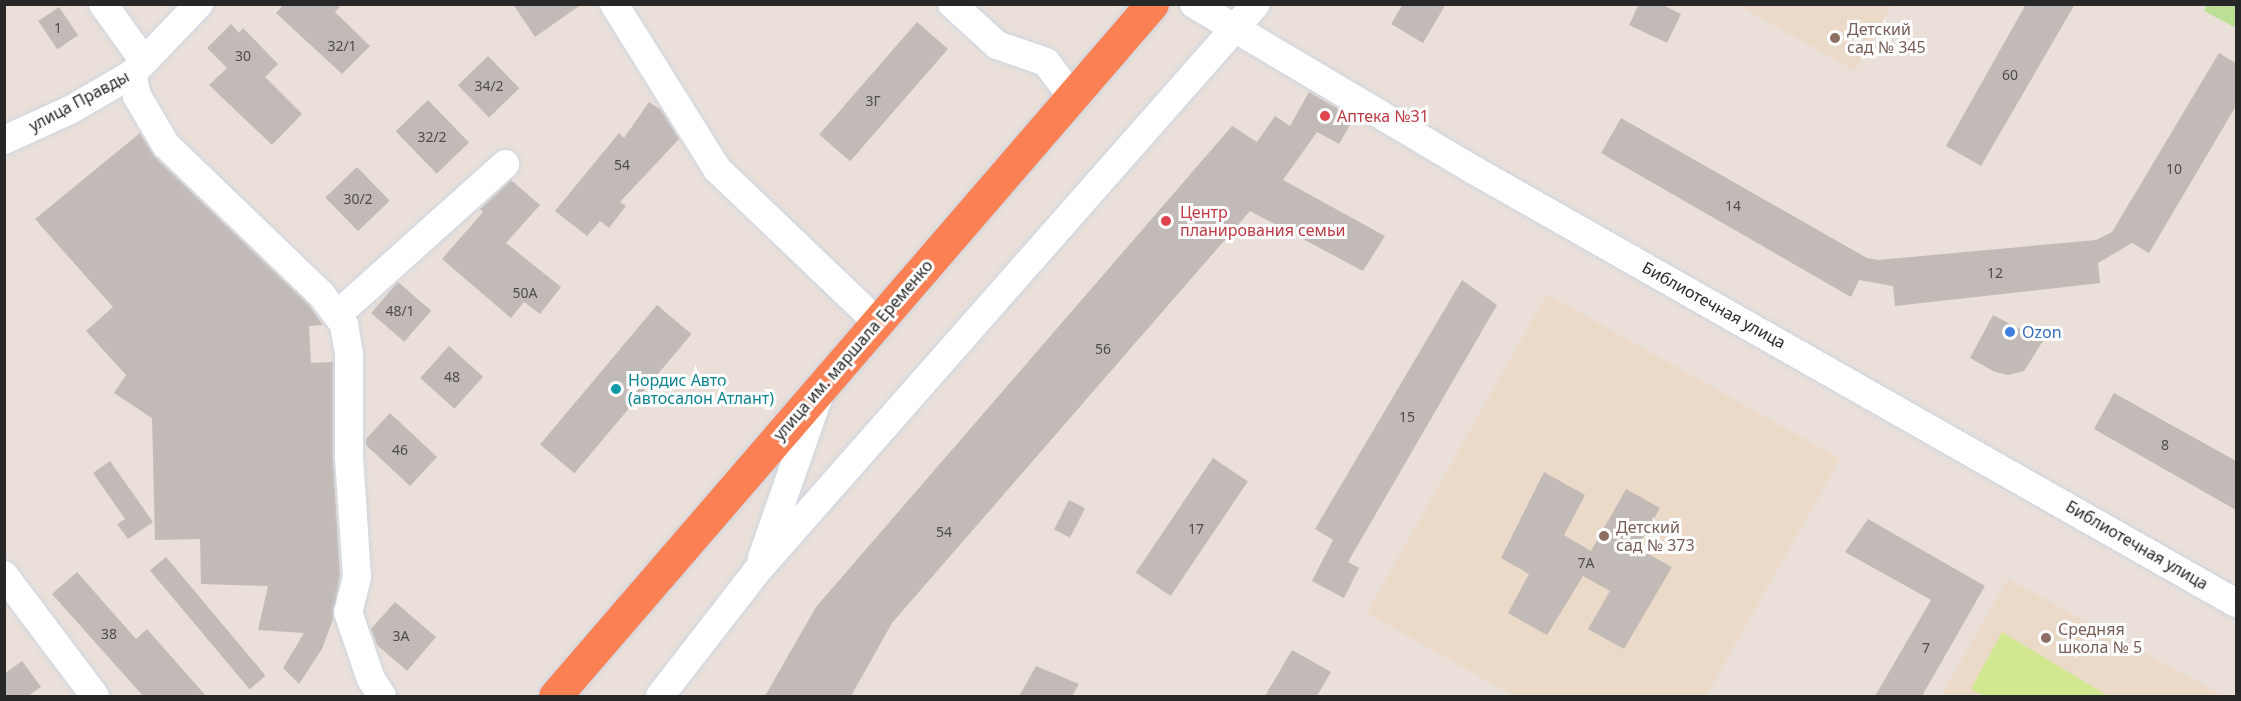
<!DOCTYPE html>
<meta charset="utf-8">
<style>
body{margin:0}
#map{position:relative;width:2241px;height:701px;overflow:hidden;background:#eae0d9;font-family:"Noto Sans",sans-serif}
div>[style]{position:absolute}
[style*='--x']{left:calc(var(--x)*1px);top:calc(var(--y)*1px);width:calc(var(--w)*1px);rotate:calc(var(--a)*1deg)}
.education>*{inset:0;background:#ecdac8}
.green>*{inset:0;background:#bbe095}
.pitch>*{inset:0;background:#d1e891}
.building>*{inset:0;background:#c2bab6;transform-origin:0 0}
.roads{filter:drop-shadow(0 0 2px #ced5e1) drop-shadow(0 0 2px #ced5e1)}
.minor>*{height:28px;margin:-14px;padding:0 14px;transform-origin:14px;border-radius:14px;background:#fff}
.highway>*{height:33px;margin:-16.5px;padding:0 16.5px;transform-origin:16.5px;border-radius:16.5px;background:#fb8053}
.dots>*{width:16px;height:16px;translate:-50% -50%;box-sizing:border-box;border:3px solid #fff;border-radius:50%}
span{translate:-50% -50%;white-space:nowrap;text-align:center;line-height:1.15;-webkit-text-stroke:6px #fff;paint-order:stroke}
.number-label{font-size:14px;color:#4e4c4b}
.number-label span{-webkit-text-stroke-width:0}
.education-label{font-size:16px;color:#785e54}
.left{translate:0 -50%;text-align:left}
.street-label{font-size:16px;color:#272727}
.health-label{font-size:16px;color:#be3a42}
.shop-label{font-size:16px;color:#366cbe}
.culture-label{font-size:16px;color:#0d838f}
.frame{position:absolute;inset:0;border:6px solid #272727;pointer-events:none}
</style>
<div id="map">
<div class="education">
<i style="clip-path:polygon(1738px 5px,1892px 4px,1892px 5px,1855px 71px)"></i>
<i style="clip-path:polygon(1547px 294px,1840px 459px,1706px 696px,1514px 696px,1367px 613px)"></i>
<i style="clip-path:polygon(2008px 579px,2224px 696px,1941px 696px)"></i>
</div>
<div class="green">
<i style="clip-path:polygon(2207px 5px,2236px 5px,2236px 28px,2204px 11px)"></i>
</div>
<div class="pitch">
<i style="clip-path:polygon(2002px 632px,2108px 696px,1984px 696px,1971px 689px)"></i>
</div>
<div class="building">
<i style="clip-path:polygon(284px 4px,342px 4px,335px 12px,370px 46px,342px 74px,276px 13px)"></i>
<i style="clip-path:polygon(513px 4px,582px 4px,535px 37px)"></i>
<i style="clip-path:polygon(1403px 4px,1446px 4px,1423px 43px,1391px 24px)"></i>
<i style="clip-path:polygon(1639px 4px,1661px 4px,1681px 14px,1667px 43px,1629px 25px)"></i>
<i style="clip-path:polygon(2026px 4px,2075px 4px,1981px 166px,1946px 146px)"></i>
<i style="left:59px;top:7px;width:34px;height:25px;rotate:56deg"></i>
<i style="left:917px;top:22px;width:41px;height:149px;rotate:41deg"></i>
<i style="clip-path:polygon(231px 24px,239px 33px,243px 28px,278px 64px,265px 77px,302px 114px,272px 145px,209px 85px,227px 68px,207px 48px)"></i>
<i style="clip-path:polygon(2219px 53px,2236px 63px,2236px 106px,2149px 253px,2132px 243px,2098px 263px,2100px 283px,1895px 306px,1893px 286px,1859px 280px,1851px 297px,1601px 153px,1621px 118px,1867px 258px,1878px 260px,2096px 240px,2112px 232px)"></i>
<i style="left:488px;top:56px;width:45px;height:42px;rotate:46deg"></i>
<i style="clip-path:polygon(1309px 92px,1354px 118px,1339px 144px,1317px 132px,1283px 180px,1385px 236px,1363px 271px,1250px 211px,892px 623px,851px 696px,765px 696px,816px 607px,1232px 126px,1257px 142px,1275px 116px,1290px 126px)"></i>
<i style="left:428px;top:100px;width:59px;height:45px;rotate:46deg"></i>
<i style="clip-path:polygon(649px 102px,661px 110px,679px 139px,620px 202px,626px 206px,609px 228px,600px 221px,587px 236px,555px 211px,619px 133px,624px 138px)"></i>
<i style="clip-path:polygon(140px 133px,155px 157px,309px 305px,323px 325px,309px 326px,311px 363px,333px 362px,333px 458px,340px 575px,333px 619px,322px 649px,299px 684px,283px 668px,304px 633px,258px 630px,268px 586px,201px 584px,200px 539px,155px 540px,152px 418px,114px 393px,126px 375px,86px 331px,113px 307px,35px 219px)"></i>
<i style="left:357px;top:167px;width:47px;height:44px;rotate:46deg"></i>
<i style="clip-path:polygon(511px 180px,540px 205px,506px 243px,561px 287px,540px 314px,524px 302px,511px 318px,442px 259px,483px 212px,480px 209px)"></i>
<i style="clip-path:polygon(1462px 280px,1497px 305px,1348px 562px,1359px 568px,1344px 598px,1312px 581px,1333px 540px,1315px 529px)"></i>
<i style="left:398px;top:282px;width:44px;height:41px;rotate:41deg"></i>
<i style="left:657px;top:305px;width:45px;height:182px;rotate:40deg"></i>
<i style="clip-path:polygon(1993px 315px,2043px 341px,2024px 371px,2009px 375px,1995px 372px,1970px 358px)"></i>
<i style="left:449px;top:346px;width:46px;height:43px;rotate:42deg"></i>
<i style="clip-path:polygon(2114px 393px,2236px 461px,2236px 510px,2094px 429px)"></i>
<i style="clip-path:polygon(390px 413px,437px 457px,410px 486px,366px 445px,366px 439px)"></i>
<i style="left:1213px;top:458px;width:42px;height:138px;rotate:34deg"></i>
<i style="clip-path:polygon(110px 461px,153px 522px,128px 539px,117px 524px,125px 519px,93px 473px)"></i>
<i style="clip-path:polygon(1544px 472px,1585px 495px,1564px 535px,1591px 551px,1626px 489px,1660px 508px,1637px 548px,1672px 567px,1624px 649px,1588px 629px,1610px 591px,1583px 576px,1547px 635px,1508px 613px,1529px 574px,1501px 558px)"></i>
<i style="left:1069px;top:500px;width:18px;height:33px;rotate:27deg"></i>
<i style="clip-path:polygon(1868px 519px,1985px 586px,1922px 696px,1875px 696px,1931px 600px,1845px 552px)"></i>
<i style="left:166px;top:557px;width:155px;height:21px;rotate:50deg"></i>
<i style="clip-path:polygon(77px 572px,136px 639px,147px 629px,206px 696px,143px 696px,52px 594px)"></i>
<i style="clip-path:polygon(395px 602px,436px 637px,407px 671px,377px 645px,371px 629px)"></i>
<i style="clip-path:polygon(1292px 650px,1331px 672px,1317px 696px,1265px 696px)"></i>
<i style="clip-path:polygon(22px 661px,41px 687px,28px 696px,4px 696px,4px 674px)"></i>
<i style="clip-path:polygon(1036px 666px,1079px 684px,1072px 696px,1019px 696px)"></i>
</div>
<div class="roads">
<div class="minor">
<i style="--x:103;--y:4;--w:70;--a:54.3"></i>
<i style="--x:614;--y:4;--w:195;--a:58"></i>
<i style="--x:717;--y:169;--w:221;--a:43.7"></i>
<i style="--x:952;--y:4;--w:61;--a:42.3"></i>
<i style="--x:997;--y:45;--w:52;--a:19.1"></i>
<i style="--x:1046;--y:62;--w:45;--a:53.1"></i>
<i style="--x:1194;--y:4;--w:323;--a:30.7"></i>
<i style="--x:1472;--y:169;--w:879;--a:29.6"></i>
<i style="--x:132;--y:74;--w:23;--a:77"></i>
<i style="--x:137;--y:96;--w:57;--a:59.4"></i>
<i style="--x:166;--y:145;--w:215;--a:43.9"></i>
<i style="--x:321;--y:294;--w:39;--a:53"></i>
<i style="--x:344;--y:325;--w:29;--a:80"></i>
<i style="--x:349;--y:354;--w:103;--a:90"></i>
<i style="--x:349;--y:457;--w:120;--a:86.2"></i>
<i style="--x:357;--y:577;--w:36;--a:104"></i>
<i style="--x:348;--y:612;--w:71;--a:71.1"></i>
<i style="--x:371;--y:679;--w:20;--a:57"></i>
<i style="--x:4;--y:140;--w:72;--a:-24.4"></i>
<i style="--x:70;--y:110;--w:72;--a:-30.1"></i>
<i style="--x:132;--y:74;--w:97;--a:-46.3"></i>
<i style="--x:337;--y:315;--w:226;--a:-41.9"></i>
<i style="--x:762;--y:558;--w:173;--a:-70.7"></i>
<i style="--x:4;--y:575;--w:151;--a:53.1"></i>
<i style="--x:660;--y:696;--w:158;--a:-52.2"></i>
<i style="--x:757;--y:571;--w:755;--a:-48.65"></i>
</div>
<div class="highway">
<i style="--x:555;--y:696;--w:914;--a:-49.22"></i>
</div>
</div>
<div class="dots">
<i style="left:1835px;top:38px;background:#8d6e63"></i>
<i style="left:1325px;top:116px;background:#e0444e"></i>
<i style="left:1166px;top:221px;background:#e0444e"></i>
<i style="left:2010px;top:332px;background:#3f7fe0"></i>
<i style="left:616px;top:389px;background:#0f9aa8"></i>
<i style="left:1604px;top:536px;background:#8d6e63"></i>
<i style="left:2046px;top:638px;background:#8d6e63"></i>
</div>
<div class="number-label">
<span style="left:58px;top:28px">1</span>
<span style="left:342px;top:46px">32/1</span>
<span style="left:243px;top:56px">30</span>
<span style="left:2010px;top:75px">60</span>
<span style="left:489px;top:86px">34/2</span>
<span style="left:873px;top:101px">3Г</span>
<span style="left:432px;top:137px">32/2</span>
<span style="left:622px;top:165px">54</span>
<span style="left:2174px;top:169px">10</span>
<span style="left:358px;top:199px">30/2</span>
<span style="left:1733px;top:206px">14</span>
<span style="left:1995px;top:273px">12</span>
<span style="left:525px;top:293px">50А</span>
<span style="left:400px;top:311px">48/1</span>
<span style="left:1103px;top:349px">56</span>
<span style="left:452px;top:377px">48</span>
<span style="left:1407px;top:417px">15</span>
<span style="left:2165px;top:445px">8</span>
<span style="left:400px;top:450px">46</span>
<span style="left:1196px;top:529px">17</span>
<span style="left:944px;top:532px">54</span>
<span style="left:1586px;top:563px">7А</span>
<span style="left:109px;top:634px">38</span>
<span style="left:401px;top:636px">3А</span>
<span style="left:1926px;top:648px">7</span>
</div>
<div class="education-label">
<span class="left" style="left:1847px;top:38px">Детский<br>сад № 345</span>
<span class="left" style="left:1616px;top:536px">Детский<br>сад № 373</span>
<span class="left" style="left:2058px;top:638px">Средняя<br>школа № 5</span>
</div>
<div class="street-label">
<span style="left:79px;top:101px;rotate:-28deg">улица Правды</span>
<span style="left:1714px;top:305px;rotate:29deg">Библиотечная улица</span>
<span style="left:853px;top:350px;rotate:-49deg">улица им. маршала Еременко</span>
<span style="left:2137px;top:545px;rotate:30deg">Библиотечная улица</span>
</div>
<div class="health-label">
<span class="left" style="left:1337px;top:116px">Аптека №31</span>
<span class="left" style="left:1180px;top:221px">Центр<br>планирования семьи</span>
</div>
<div class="shop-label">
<span class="left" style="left:2022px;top:332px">Ozon</span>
</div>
<div class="culture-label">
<span class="left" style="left:628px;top:389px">Нордис Авто<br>(автосалон Атлант)</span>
</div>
<div class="frame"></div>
</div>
